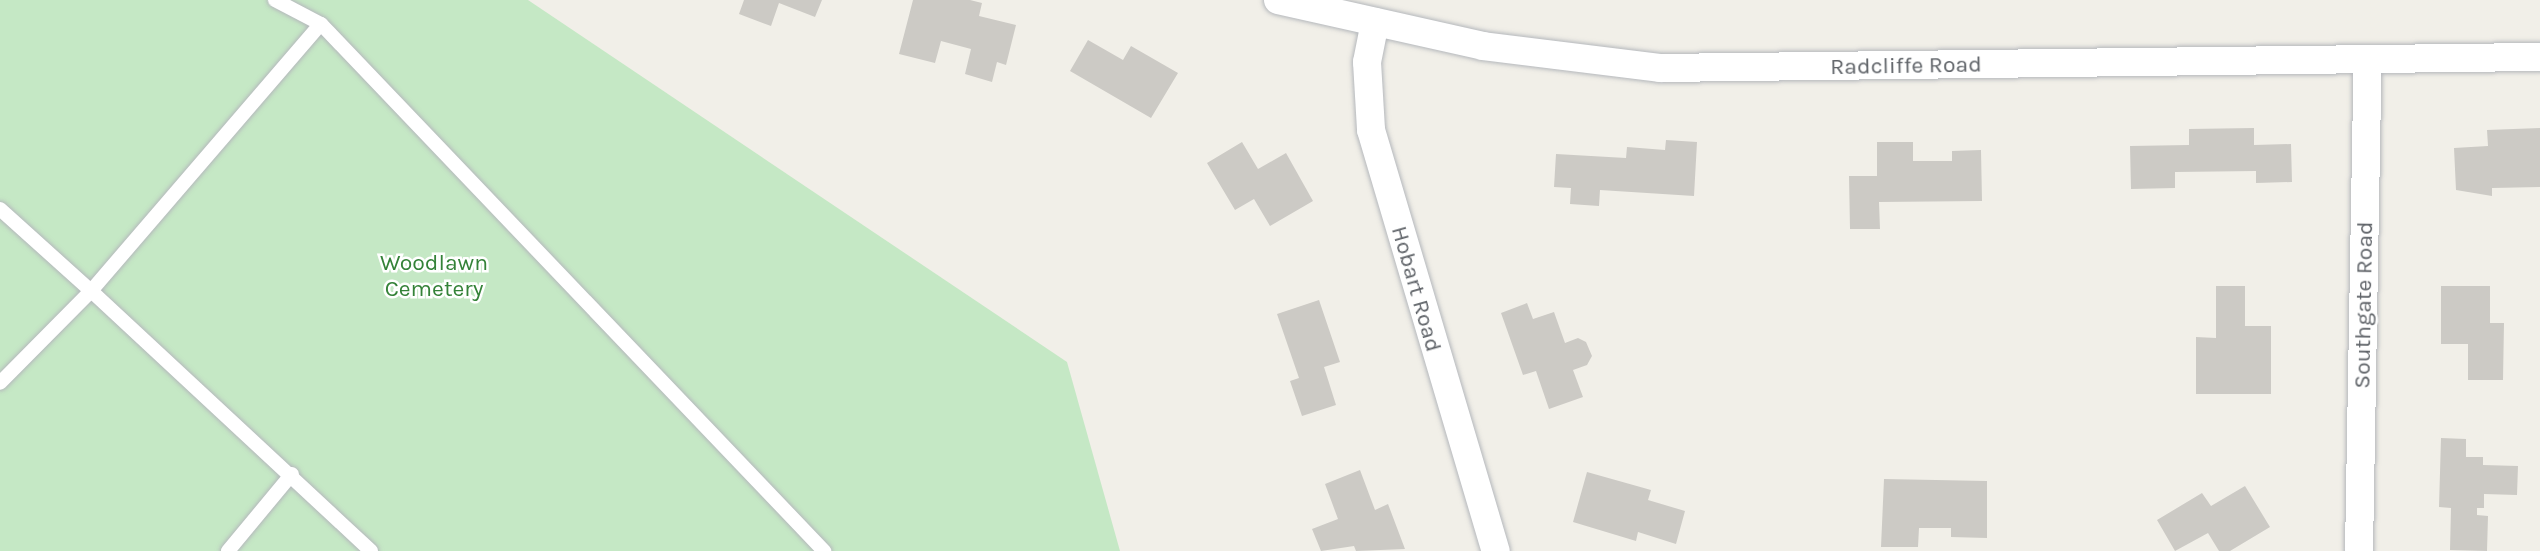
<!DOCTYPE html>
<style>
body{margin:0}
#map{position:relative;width:2540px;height:551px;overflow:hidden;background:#f1efe8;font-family:Karla,sans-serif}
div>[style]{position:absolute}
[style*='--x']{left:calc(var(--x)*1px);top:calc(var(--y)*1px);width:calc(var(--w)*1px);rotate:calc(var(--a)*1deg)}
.green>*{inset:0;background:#c5e8c5}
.building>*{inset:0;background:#cccac5}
.roads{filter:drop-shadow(0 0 2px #b5b8bc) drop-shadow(0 0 2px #b5b8bc)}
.service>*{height:14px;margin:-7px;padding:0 7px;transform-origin:7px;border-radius:7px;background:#fff}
.minor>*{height:28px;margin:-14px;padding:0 14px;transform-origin:14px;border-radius:14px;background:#fff}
span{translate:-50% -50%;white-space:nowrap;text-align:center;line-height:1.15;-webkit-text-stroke:5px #fff;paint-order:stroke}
.street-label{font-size:23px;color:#5f6368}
.park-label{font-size:23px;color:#348238}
</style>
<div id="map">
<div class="green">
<i style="clip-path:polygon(0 0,528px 0,1067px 362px,1120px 551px,0 551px)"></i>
</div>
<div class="building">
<i style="clip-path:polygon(744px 0,822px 0,815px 17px,779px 3px,771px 26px,739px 14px)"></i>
<i style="clip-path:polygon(913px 0,970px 0,982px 3px,979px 16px,1016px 25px,1006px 65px,997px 62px,992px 82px,965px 74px,971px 49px,941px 41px,935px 63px,899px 54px)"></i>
<i style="clip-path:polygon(1088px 40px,1123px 60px,1131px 46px,1178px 73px,1151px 118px,1070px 71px)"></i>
<i style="clip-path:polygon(2254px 128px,2254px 145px,2291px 144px,2292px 182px,2256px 183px,2256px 171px,2175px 172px,2175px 188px,2131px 189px,2130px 146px,2189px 145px,2189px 129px)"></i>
<i style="clip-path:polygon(2540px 128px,2540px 187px,2492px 188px,2492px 196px,2456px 190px,2454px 148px,2488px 146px,2487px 130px)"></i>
<i style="clip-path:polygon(1666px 140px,1697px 142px,1694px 196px,1600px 190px,1599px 206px,1570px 204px,1571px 188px,1554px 187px,1556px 154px,1626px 158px,1627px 147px,1665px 150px)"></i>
<i style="clip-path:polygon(1242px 142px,1258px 169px,1286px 153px,1313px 201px,1270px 226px,1254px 199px,1235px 210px,1207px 163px)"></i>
<i style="clip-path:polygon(1877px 142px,1913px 142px,1913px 161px,1952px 161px,1952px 151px,1981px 150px,1982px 201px,1879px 202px,1880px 229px,1850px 229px,1849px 176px,1877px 176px)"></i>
<i style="clip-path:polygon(2216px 286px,2245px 286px,2245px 326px,2271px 326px,2271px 394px,2196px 394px,2196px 337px,2216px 338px)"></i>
<i style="clip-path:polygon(2441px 286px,2490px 286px,2490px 323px,2504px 323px,2503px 380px,2468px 380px,2468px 344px,2441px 344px)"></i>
<i style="clip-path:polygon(1319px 300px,1340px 362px,1324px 367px,1336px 405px,1302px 416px,1290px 381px,1299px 378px,1277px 314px)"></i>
<i style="clip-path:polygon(1527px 303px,1533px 319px,1554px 312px,1565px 343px,1578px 338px,1586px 342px,1592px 356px,1587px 365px,1573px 370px,1583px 397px,1549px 409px,1536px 371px,1523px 375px,1501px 313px)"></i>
<i style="clip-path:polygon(2441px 438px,2466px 439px,2466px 457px,2483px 457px,2483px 465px,2518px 466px,2517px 495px,2484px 494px,2484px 508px,2477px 508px,2477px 515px,2488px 516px,2487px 551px,2450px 550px,2451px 508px,2439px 507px)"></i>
<i style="clip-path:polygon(1360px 470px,1375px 510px,1388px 504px,1405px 549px,1356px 551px,1354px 546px,1321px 551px,1312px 529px,1338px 519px,1325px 484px)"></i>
<i style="clip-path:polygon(1587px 472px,1651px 490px,1648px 500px,1685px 511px,1676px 544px,1638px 532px,1636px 541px,1573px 522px)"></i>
<i style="clip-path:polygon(1884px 479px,1987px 481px,1987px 538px,1951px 537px,1951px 528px,1919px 528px,1918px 547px,1881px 547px)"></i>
<i style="clip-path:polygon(2245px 486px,2270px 527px,2230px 551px,2219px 551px,2208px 533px,2175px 551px,2157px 520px,2202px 493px,2211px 506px)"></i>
</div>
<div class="roads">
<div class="service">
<i style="--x:275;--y:0;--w:52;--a:27.6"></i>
<i style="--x:0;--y:209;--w:122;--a:42"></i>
<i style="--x:91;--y:291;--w:129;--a:134.7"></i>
<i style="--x:228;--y:551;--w:100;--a:-50.3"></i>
<i style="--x:371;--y:551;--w:382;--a:-137.1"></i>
<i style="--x:91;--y:291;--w:352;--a:-49.3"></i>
<i style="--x:321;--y:24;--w:729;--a:46.33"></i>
</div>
<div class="minor">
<i style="--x:1278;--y:0;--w:210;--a:12.6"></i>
<i style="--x:1483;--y:46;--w:178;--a:7.1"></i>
<i style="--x:1660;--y:68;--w:880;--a:-0.72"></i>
<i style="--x:1375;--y:22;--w:41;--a:101.3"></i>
<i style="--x:1367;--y:62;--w:68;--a:86.6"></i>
<i style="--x:1371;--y:130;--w:439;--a:73.5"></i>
<i style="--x:2359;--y:551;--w:492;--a:-89"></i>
</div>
</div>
<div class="street-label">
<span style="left:1906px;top:66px;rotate:-1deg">Radcliffe Road</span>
<span style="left:1416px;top:289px;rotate:74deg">Hobart Road</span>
<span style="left:2364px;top:305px;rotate:-89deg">Southgate Road</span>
</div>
<div class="park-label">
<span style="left:434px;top:276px">Woodlawn<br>Cemetery</span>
</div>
</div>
